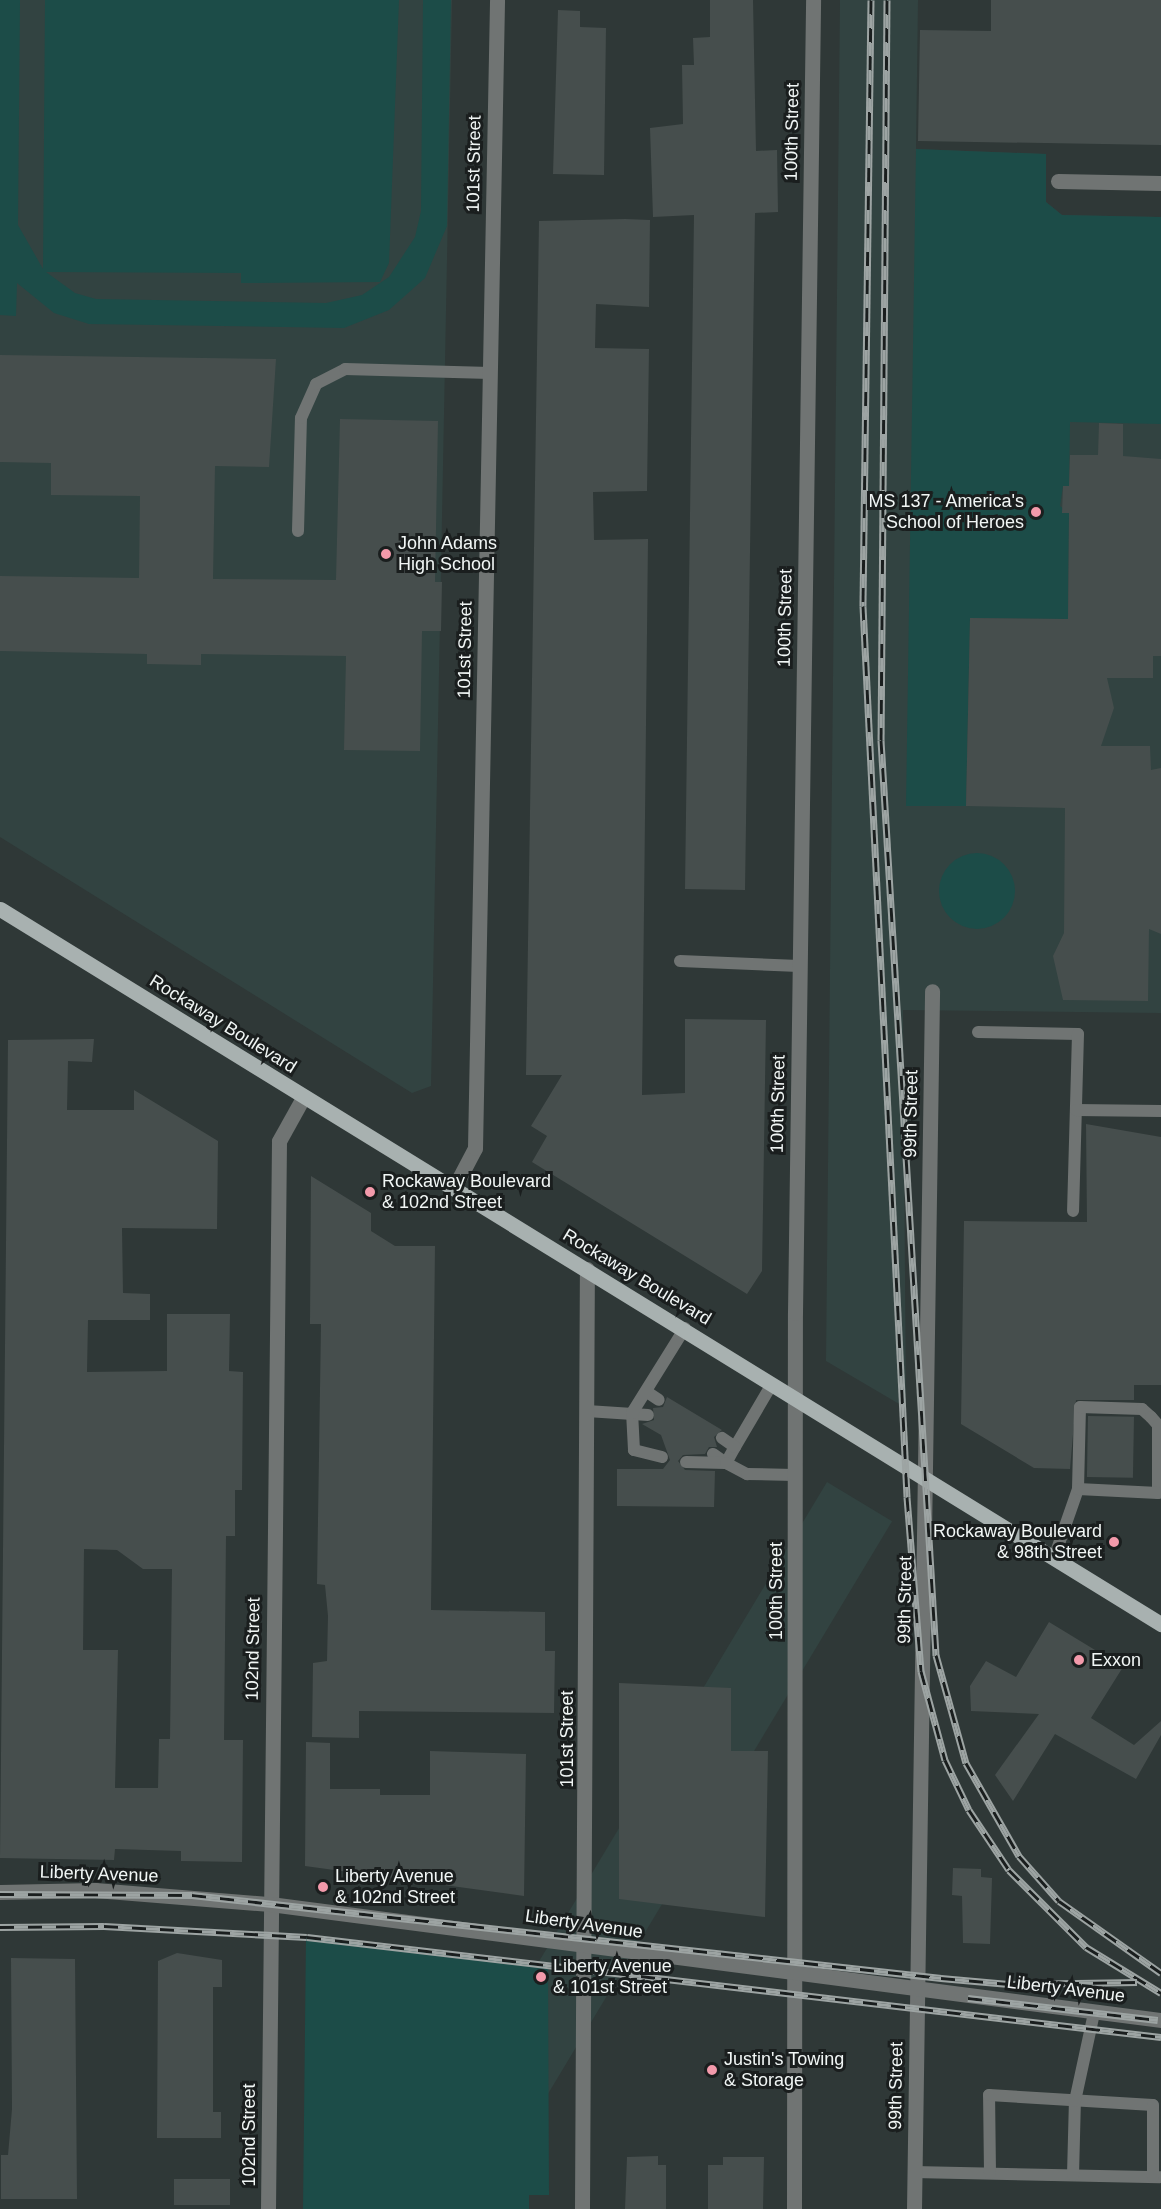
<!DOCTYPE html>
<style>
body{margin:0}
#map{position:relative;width:1161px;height:2209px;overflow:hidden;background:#2f3837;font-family:Arial,sans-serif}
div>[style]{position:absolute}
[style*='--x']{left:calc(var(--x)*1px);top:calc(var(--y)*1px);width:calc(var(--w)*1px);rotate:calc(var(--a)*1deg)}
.built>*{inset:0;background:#324341;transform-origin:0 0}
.green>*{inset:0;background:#1c4c48}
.round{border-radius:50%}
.building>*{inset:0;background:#464e4d;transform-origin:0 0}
.service>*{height:12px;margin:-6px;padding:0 6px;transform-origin:6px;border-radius:6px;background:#707473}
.minor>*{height:15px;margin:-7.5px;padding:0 7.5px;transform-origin:7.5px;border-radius:7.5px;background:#707473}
.tertiary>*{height:15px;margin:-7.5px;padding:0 7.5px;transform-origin:7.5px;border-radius:7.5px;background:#707473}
.primary>*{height:15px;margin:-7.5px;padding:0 7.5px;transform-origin:7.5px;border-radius:7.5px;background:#a8b1b0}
.rail>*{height:7px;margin-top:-3.5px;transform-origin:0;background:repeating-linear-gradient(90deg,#1a1e1e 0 14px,#9da4a3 0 28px);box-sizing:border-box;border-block:2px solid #9da4a3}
.dots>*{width:16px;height:16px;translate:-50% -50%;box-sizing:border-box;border:3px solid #1a1e1e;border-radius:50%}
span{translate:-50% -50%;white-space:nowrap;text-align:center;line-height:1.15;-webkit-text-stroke:6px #1a1e1e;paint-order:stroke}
.street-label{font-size:18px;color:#f1f6f5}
.poi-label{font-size:18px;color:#f1f6f5}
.right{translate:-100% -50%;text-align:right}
.left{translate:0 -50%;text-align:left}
</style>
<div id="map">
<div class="built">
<i style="clip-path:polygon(0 0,452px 0,431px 1086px,412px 1093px,0 837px)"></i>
<i style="clip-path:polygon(840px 0,918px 0,916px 149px,1046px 154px,1046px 202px,1062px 215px,1161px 217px,1161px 1013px,903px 1010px,906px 1408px,826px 1361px)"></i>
<i style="left:827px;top:1482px;width:76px;height:727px;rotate:31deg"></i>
</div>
<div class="green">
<i style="clip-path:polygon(0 0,20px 0,18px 225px,43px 269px,45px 0,399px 0,389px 263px,380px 282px,241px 283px,241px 273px,46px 272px,75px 293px,96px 299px,326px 303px,362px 295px,389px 277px,415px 237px,421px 211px,423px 0,451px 0,447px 226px,425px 278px,389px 310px,344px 328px,89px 324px,54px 313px,17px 283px,16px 316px,0 315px)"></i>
<i style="clip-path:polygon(916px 149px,1046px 154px,1046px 202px,1062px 215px,1161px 217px,1161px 424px,1070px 422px,1069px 486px,1063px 486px,1060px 506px,1069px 513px,1068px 619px,970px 618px,966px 806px,906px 806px)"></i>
<i class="round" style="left:939px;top:853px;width:76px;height:76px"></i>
<i style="clip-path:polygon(306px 1937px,548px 1965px,549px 2195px,529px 2195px,529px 2209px,303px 2209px)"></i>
</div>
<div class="building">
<i style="clip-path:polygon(710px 0,753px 0,756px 151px,777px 150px,778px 212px,755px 213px,745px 890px,685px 889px,694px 215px,653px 217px,650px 128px,683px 124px,682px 65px,694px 65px,693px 38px,710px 37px)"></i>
<i style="clip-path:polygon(991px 0,1161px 0,1161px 145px,918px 141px,920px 30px,991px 31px)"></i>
<i style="clip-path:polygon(558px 10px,580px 11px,580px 27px,606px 28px,604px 175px,553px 174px)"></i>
<i style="clip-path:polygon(625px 219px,650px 220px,649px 307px,596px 304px,595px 348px,649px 349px,647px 491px,593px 492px,594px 540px,648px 539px,642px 1095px,685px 1093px,685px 1019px,766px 1020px,762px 1271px,747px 1294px,532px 1162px,547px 1136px,531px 1126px,562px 1075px,526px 1075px,539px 221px)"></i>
<i style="clip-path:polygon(0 355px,276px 359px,269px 467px,215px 466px,213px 579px,336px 580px,340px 419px,438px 421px,435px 582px,442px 582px,441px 631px,422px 631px,420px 751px,344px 750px,346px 656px,201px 654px,201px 665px,147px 664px,147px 654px,0 651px,0 576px,139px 578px,140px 496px,51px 495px,51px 463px,0 462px)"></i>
<i style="clip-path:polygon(1099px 423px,1123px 424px,1123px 456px,1161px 459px,1161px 656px,1153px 656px,1153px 678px,1107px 678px,1114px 708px,1101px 746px,1150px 746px,1151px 770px,1161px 768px,1161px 934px,1149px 929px,1148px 1001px,1063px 1000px,1053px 956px,1064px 933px,1065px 808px,966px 806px,970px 618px,1068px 619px,1069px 513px,1062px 513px,1063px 486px,1069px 486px,1070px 455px,1098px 455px)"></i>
<i style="clip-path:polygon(evenodd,94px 1039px,92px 1062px,68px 1061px,67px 1110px,134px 1110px,134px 1090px,218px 1141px,217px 1229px,122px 1228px,123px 1293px,150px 1294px,150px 1320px,88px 1320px,87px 1372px,167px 1371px,167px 1314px,230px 1314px,229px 1371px,243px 1372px,242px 1490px,235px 1490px,235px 1536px,226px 1536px,224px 1740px,243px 1740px,242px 1862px,181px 1861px,181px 1851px,115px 1849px,114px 1860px,0 1858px,8px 1040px,94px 1039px,84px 1549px,117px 1550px,143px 1569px,172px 1569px,170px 1739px,159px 1739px,158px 1788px,115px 1788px,118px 1650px,83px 1650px,84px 1549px)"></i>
<i style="clip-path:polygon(1086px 1124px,1161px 1137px,1161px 1385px,1134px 1385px,1134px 1400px,1076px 1400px,1070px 1469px,1034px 1468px,961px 1424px,964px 1221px,1087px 1222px)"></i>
<i style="clip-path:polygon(311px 1176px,371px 1213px,371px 1231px,395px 1246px,435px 1246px,431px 1610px,545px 1612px,545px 1651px,555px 1651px,554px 1713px,359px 1711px,359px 1738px,312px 1737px,313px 1663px,327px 1661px,328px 1616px,325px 1585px,317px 1584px,321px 1324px,310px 1324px)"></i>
<i style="clip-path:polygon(667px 1397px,722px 1430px,714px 1437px,717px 1447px,709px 1447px,705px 1454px,683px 1455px,678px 1461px,685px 1470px,715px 1471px,714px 1507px,617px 1506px,617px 1469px,663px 1469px,670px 1460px,661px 1435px,642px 1424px,654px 1420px,653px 1408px,663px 1407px)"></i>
<i style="left:1088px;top:1416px;width:46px;height:61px;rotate:1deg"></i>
<i style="clip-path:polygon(1049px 1622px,1123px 1667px,1091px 1718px,1134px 1745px,1161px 1721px,1161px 1735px,1136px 1779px,1055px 1734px,1013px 1801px,995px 1775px,1039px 1714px,971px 1711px,970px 1686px,986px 1661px,1016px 1677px)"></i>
<i style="clip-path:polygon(619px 1683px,731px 1688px,731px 1751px,768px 1751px,765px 1917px,619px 1899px)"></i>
<i style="clip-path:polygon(306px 1742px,330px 1743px,330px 1789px,380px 1789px,380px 1795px,430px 1795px,430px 1751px,526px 1754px,524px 1896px,305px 1866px)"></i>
<i style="clip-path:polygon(953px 1868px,981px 1869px,981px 1877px,992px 1878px,990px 1944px,963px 1943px,962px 1896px,952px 1895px)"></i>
<i style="clip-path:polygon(177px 1953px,222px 1960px,222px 1987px,213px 1987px,213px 2112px,221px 2112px,221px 2138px,157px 2138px,158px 1961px)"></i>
<i style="clip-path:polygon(11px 1958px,75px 1959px,77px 2199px,1px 2199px,1px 2155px,8px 2155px,12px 2109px)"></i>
<i style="clip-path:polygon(658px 2156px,658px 2165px,666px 2165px,666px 2209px,625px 2209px,627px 2157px)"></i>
<i style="clip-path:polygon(723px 2157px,764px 2157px,763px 2209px,708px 2209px,708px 2165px,723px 2165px)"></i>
<i style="left:174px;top:2179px;width:56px;height:26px"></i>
</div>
<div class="service">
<i style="--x:298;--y:531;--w:113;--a:-88.5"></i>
<i style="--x:301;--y:418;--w:37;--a:-66"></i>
<i style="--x:316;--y:384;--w:33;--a:-27"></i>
<i style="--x:345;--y:369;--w:145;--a:1.6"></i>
<i style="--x:680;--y:961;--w:119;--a:2.4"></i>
<i style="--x:978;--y:1032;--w:100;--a:1.1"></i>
<i style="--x:1078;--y:1034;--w:177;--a:91.6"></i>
<i style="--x:1076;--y:1110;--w:85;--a:0.7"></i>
<i style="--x:647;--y:1392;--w:14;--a:34"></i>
<i style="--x:587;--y:1411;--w:61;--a:3.8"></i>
<i style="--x:735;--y:1447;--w:73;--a:-59.6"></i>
<i style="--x:713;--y:1454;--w:16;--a:35"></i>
<i style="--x:726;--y:1463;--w:18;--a:-61"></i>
<i style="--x:735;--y:1447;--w:16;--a:-145"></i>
<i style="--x:662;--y:1457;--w:29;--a:-166"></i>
<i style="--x:634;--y:1450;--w:37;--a:-93"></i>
<i style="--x:632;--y:1413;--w:100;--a:-58.1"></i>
<i style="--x:686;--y:1462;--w:40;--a:1.4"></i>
<i style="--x:726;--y:1463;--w:24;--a:28"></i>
<i style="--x:747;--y:1474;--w:47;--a:1.2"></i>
<i style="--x:1054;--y:1558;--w:73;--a:-70.8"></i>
<i style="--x:1078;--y:1489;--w:82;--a:-88.6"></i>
<i style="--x:1080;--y:1407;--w:62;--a:1.8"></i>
<i style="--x:1142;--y:1409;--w:12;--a:42"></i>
<i style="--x:1151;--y:1417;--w:11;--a:49"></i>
<i style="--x:1158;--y:1425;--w:68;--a:90"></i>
<i style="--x:1158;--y:1493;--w:80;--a:-177.1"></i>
<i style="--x:914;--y:2172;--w:246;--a:1.2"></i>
<i style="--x:990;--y:2173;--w:78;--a:-90.7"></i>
<i style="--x:989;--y:2095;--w:164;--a:3.5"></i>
<i style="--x:1153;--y:2105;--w:72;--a:90"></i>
<i style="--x:1073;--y:2175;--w:74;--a:-88.5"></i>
<i style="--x:1075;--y:2101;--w:90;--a:-77.8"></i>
</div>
<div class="minor">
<i style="--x:1058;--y:181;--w:103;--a:1.1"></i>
<i style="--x:454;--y:1188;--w:45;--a:-62.3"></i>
<i style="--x:475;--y:1148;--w:1148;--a:-88.9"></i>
<i style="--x:268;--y:2209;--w:1068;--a:-89.41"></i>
<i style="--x:279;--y:1141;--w:51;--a:-60.9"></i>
<i style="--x:582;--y:2209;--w:940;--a:-89.7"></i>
<i style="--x:794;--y:2209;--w:896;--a:-89.94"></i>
<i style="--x:795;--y:1313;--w:1313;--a:-89.21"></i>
<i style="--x:914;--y:2209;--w:1218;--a:-89.15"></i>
</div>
<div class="tertiary">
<i style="--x:0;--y:1892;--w:95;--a:-1.2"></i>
<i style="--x:95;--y:1890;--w:176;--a:4.6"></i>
<i style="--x:270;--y:1904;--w:899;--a:7.42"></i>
</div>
<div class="primary">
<i style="--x:0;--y:909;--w:1364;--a:31.63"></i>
</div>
<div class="rail">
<i style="--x:871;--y:0;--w:606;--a:90.76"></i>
<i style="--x:863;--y:606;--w:892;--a:87.17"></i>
<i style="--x:907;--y:1497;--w:175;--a:85.4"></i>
<i style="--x:921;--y:1671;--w:92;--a:74.9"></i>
<i style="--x:945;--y:1760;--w:55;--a:64.4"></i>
<i style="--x:969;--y:1810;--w:72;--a:56.3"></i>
<i style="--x:1009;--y:1870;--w:109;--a:45"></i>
<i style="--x:1086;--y:1947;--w:88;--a:31.5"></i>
<i style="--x:887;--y:0;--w:740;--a:90.46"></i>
<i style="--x:881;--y:740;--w:917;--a:86.56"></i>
<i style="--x:936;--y:1655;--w:112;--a:74.5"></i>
<i style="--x:966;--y:1763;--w:107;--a:60.3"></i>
<i style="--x:1019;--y:1856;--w:60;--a:48.4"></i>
<i style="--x:1059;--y:1901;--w:125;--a:35.2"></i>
<i style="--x:0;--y:1894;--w:192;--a:0.3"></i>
<i style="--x:192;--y:1895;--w:754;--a:6.32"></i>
<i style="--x:941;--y:1978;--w:68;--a:5"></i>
<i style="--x:1009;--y:1984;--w:128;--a:-0.9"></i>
<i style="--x:0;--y:1927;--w:104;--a:-0.6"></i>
<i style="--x:104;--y:1926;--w:203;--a:3.1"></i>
<i style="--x:307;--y:1937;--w:860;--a:6.68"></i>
<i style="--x:968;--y:1998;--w:191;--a:6.6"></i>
</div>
<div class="dots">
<i style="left:1036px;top:512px;background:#f39aab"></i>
<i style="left:386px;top:554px;background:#f39aab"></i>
<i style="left:370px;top:1192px;background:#f39aab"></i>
<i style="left:1114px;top:1542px;background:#f39aab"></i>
<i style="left:1079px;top:1660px;background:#f39aab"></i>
<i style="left:323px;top:1887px;background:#f39aab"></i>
<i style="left:541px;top:1977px;background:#f39aab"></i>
<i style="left:712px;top:2070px;background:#f39aab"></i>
</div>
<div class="street-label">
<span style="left:792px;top:132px;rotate:-89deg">100th Street</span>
<span style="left:474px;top:164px;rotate:-89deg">101st Street</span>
<span style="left:785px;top:618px;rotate:-89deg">100th Street</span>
<span style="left:465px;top:650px;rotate:-89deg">101st Street</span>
<span style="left:223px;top:1024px;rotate:32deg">Rockaway Boulevard</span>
<span style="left:778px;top:1104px;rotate:-89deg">100th Street</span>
<span style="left:911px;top:1114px;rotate:-89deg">99th Street</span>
<span style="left:637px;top:1277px;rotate:31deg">Rockaway Boulevard</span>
<span style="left:776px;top:1591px;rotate:-90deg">100th Street</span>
<span style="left:905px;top:1600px;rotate:-89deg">99th Street</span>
<span style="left:253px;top:1649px;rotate:-89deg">102nd Street</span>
<span style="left:567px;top:1739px;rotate:-90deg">101st Street</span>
<span style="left:99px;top:1874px;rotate:2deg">Liberty Avenue</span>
<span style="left:584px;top:1924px;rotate:8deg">Liberty Avenue</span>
<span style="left:1066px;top:1989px;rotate:7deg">Liberty Avenue</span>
<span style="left:896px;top:2086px;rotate:-89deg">99th Street</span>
<span style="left:249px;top:2135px;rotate:-90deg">102nd Street</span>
</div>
<div class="poi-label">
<span class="right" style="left:1024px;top:512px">MS 137 - America's<br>School of Heroes</span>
<span class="left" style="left:398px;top:554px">John Adams<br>High School</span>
<span class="left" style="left:382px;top:1192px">Rockaway Boulevard<br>&amp; 102nd Street</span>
<span class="right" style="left:1102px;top:1542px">Rockaway Boulevard<br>&amp; 98th Street</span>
<span class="left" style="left:1091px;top:1660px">Exxon</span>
<span class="left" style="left:335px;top:1887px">Liberty Avenue<br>&amp; 102nd Street</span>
<span class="left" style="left:553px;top:1977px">Liberty Avenue<br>&amp; 101st Street</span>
<span class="left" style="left:724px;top:2070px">Justin's Towing<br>&amp; Storage</span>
</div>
</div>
